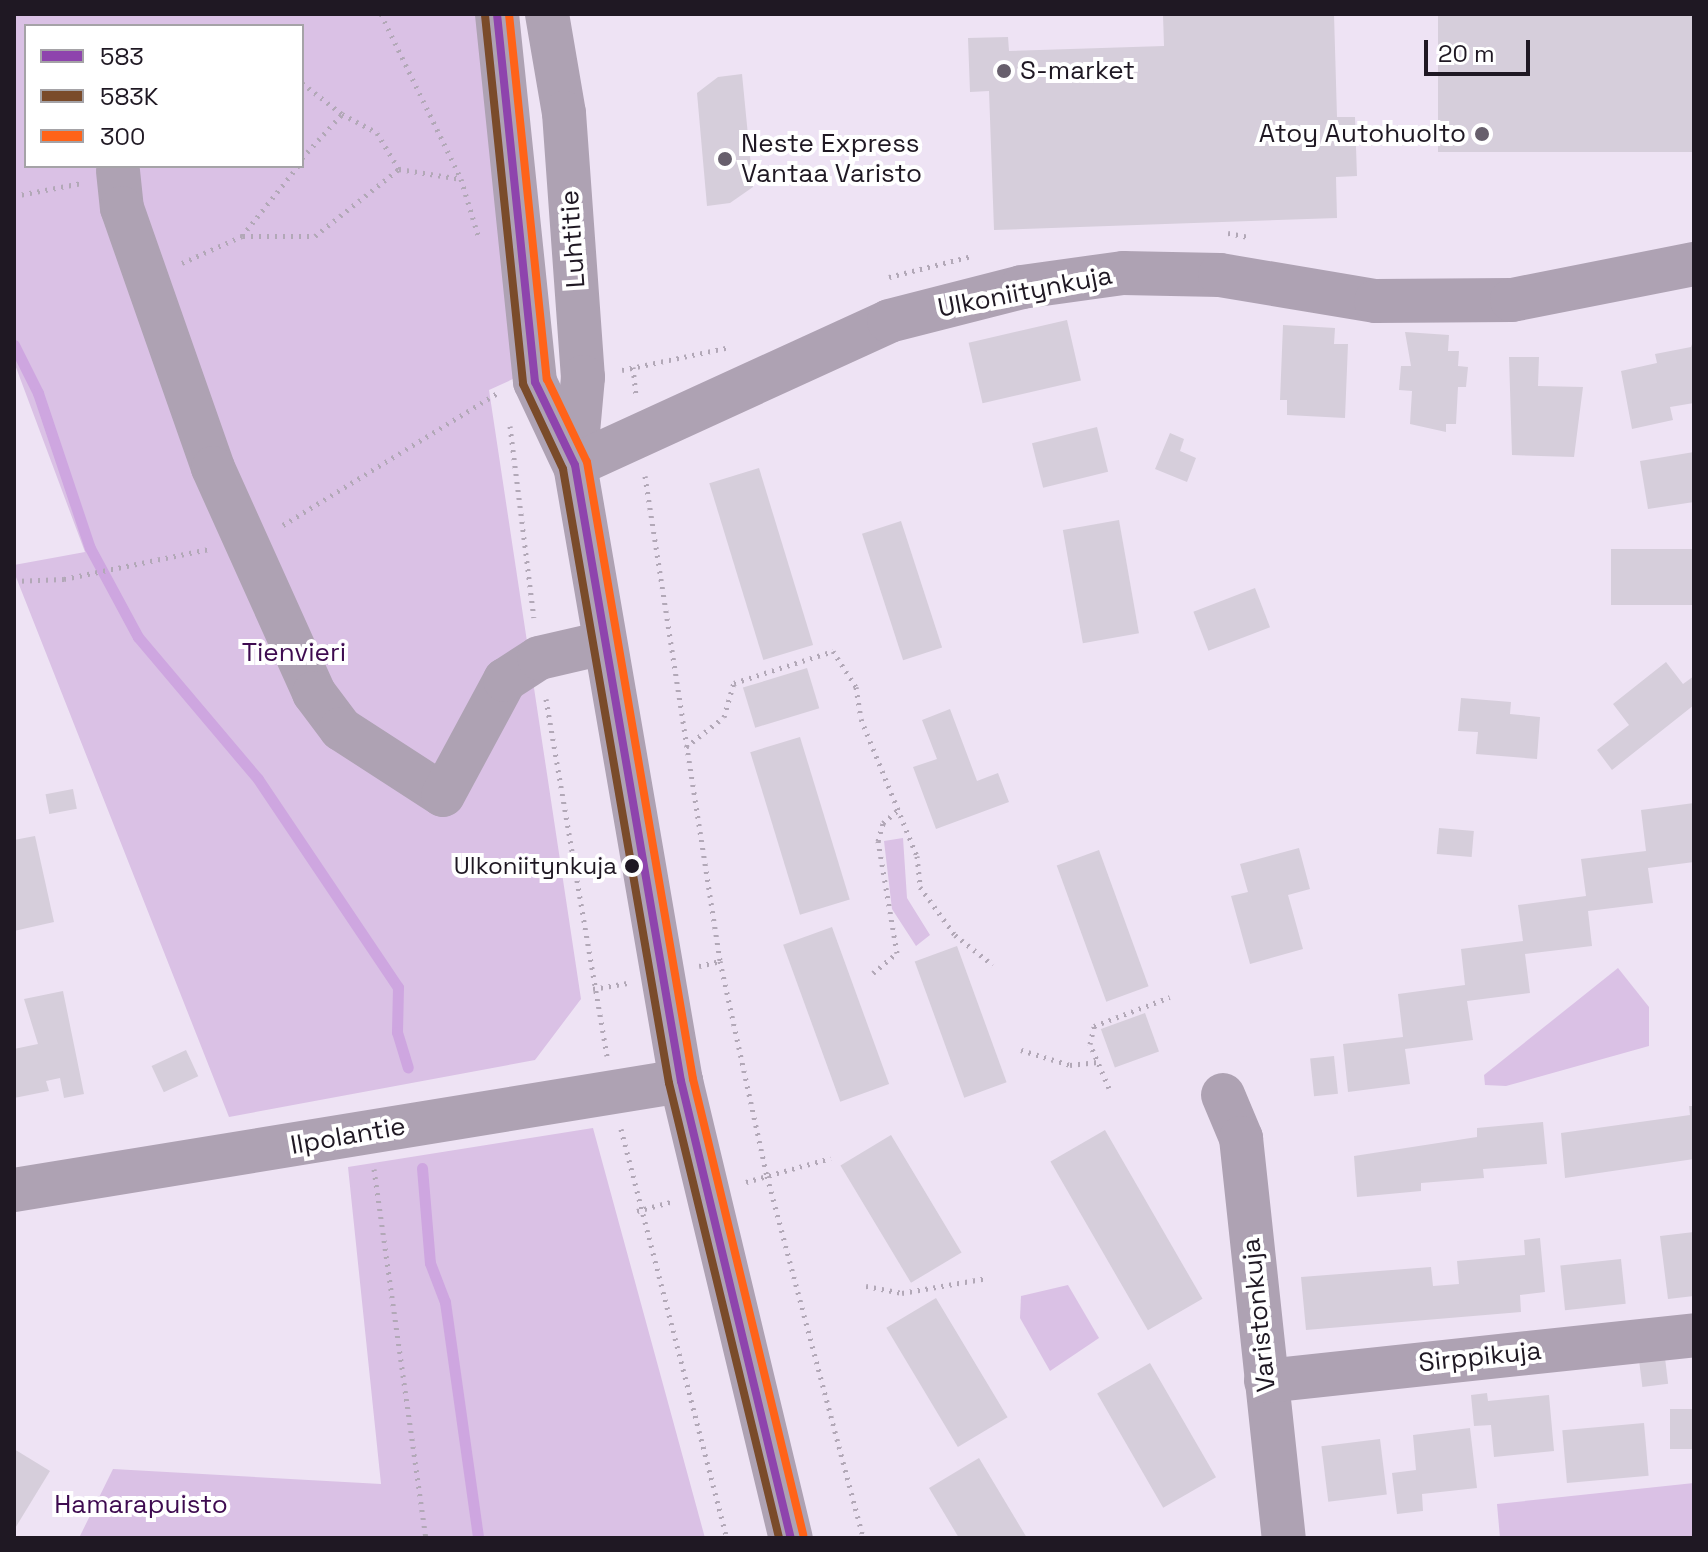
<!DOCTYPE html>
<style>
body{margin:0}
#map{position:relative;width:1708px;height:1552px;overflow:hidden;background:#eee3f4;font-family:"Space Grotesk",sans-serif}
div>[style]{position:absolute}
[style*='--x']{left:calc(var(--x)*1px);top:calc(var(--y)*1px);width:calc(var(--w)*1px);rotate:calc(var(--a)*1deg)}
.green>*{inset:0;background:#dac1e5}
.stream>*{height:11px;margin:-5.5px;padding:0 5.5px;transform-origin:5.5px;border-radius:5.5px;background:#cea6e0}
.building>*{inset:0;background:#d6cedb;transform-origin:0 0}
.path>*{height:5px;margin-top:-2.5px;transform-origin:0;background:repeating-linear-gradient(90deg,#b2a8b7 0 2px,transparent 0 8px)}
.minor>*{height:44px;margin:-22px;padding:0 22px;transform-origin:22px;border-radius:22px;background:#aea2b3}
.bus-1>*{height:8px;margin:-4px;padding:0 4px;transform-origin:4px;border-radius:4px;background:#8e44ad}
.bus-2>*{height:8px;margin:-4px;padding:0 4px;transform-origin:4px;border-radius:4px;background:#7a4b2a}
.bus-3>*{height:8px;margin:-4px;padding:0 4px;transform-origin:4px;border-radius:4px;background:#ff6319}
.dots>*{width:22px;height:22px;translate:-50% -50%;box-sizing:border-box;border:4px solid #fff;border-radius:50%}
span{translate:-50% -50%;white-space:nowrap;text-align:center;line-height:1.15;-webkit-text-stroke:8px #fff;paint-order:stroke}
.bus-label{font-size:24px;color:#1f1823}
.right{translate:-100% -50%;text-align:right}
.poi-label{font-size:26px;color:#1f1823}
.left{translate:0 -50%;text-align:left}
.street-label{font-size:26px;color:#1f1823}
.park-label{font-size:26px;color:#3e0b50}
.frame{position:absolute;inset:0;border:16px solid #1f1823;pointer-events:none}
.legend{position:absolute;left:24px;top:24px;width:280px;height:144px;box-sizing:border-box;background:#fff;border:2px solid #a5a3a7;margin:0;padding:10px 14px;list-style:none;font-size:24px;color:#1f1823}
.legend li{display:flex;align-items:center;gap:16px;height:40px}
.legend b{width:40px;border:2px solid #a5a3a7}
.scale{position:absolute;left:1424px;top:40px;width:106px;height:36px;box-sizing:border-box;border:4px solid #1f1823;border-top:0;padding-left:10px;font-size:24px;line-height:28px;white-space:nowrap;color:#1f1823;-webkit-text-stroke:6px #fff;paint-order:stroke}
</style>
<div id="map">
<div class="green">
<i style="clip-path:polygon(evenodd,14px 14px,477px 14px,524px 374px,489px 390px,581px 999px,535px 1060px,229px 1117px,14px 572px,14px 565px,85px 552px,14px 362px,14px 14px,26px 26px,302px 26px,302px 166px,26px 166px,26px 26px)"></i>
<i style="clip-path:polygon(903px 838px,907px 898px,930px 935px,916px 946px,892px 909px,884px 841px)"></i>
<i style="clip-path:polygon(1618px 968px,1649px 1007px,1649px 1046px,1506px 1086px,1485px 1085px,1484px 1075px)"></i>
<i style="clip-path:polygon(593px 1128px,705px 1538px,79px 1538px,113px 1469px,381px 1484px,348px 1167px)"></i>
<i style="clip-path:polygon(1068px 1285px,1099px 1338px,1050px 1371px,1020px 1318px,1021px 1296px)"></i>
<i style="clip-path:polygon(1694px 1483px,1694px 1538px,1500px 1538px,1497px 1504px)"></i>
</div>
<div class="stream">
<i style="--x:14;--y:345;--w:54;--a:63.4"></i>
<i style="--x:38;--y:393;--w:163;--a:71.5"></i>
<i style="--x:90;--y:548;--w:101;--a:61.7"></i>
<i style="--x:138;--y:637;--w:186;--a:49.8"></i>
<i style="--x:258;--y:779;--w:251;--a:56.1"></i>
<i style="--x:398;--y:987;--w:45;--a:91.3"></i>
<i style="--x:397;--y:1032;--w:37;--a:73"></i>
<i style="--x:422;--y:1168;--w:95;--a:85.2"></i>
<i style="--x:430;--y:1263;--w:42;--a:69"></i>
<i style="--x:445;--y:1302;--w:238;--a:82"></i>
</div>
<div class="building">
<i style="clip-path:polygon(1334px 14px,1337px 117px,1355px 117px,1357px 176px,1336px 177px,1337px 218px,994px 230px,989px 91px,970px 92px,968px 38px,1008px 37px,1009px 51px,1164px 46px,1163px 15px)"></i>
<i style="left:1438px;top:14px;width:256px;height:138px"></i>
<i style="clip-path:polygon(742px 74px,753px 187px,730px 203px,707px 206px,697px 93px,718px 77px)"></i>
<i style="left:1067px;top:320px;width:62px;height:101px;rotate:77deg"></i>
<i style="clip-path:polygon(1283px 325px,1335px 328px,1334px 344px,1348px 344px,1345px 418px,1287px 415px,1287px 400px,1280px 400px)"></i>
<i style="clip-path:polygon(1405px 332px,1449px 335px,1448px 351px,1459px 351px,1458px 366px,1468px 367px,1466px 387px,1458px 387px,1456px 424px,1446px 424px,1446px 432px,1410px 424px,1412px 391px,1399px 390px,1401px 366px,1411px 366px)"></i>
<i style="clip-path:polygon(1694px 338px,1694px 403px,1670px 407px,1673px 420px,1632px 429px,1621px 371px,1657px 363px,1655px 354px,1691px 347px)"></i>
<i style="clip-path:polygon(1509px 357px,1539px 357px,1538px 386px,1583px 387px,1574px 457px,1512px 455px)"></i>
<i style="left:1097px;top:427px;width:46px;height:67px;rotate:76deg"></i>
<i style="clip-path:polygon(1170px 433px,1184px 439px,1180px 451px,1196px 458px,1187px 482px,1155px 469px)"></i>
<i style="clip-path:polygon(1694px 452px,1694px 502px,1648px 509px,1640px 461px)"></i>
<i style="left:759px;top:468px;width:185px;height:52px;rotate:73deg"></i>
<i style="left:1119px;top:520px;width:115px;height:57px;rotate:80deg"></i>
<i style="left:901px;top:521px;width:133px;height:41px;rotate:72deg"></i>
<i style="left:1694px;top:549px;width:56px;height:83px;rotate:90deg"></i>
<i style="left:1255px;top:588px;width:42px;height:66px;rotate:69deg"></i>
<i style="clip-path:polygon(1666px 662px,1683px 684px,1694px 676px,1694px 705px,1612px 770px,1597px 750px,1629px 725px,1613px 704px)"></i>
<i style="left:807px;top:668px;width:42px;height:67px;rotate:73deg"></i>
<i style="clip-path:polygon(1461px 698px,1511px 702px,1510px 714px,1540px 717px,1537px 759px,1476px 754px,1478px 732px,1458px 731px)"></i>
<i style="clip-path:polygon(950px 709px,977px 781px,998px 773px,1009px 802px,936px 829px,913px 767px,937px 759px,922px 720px)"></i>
<i style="left:800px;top:737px;width:170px;height:52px;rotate:73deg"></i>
<i style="left:73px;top:789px;width:20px;height:28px;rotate:79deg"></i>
<i style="clip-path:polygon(1694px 803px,1694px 862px,1648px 868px,1653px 903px,1588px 911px,1592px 946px,1525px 954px,1530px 993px,1467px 1001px,1473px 1040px,1405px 1049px,1410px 1084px,1348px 1092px,1343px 1044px,1403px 1037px,1398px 994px,1465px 985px,1461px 949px,1523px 941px,1518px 905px,1586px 896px,1581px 859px,1646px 851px,1641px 810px)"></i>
<i style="left:1439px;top:828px;width:35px;height:26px;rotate:5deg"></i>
<i style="clip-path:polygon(35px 836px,54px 922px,14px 931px,14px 840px)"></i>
<i style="clip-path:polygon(1299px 848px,1310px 889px,1288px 895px,1303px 949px,1250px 964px,1231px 896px,1248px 892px,1240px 864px)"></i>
<i style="left:1099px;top:850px;width:145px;height:45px;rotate:70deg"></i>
<i style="left:832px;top:927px;width:167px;height:52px;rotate:70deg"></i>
<i style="left:957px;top:946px;width:145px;height:45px;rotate:70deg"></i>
<i style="clip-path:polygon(63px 991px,84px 1094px,64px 1098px,60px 1078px,46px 1081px,49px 1091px,14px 1098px,14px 1049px,38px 1044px,24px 999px)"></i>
<i style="left:1145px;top:1013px;width:41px;height:47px;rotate:70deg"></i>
<i style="left:186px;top:1050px;width:29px;height:38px;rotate:65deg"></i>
<i style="left:1334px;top:1056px;width:38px;height:24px;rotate:84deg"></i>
<i style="clip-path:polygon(1689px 1106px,1694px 1106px,1694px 1159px,1565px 1178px,1561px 1133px,1690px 1115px)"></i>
<i style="clip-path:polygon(1543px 1122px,1547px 1164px,1483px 1169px,1484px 1178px,1421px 1183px,1421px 1191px,1357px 1197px,1354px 1156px,1477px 1137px,1477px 1128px)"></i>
<i style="left:1105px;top:1130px;width:195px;height:63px;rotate:60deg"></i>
<i style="left:891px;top:1135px;width:137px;height:59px;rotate:59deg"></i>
<i style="clip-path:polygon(1694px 1232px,1694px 1296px,1668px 1299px,1660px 1236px)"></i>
<i style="clip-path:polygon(1540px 1238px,1545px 1292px,1520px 1295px,1521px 1312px,1306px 1330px,1301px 1277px,1431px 1267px,1433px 1286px,1459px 1284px,1457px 1261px,1525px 1255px,1524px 1240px)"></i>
<i style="left:1621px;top:1259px;width:45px;height:61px;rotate:84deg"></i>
<i style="left:936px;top:1298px;width:139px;height:58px;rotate:59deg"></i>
<i style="left:1665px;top:1358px;width:26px;height:26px;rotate:83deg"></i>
<i style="left:1150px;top:1363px;width:132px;height:61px;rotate:60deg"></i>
<i style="clip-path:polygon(1487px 1393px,1488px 1401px,1549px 1395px,1554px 1451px,1494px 1457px,1491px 1425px,1474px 1426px,1471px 1395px)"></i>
<i style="left:1694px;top:1409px;width:40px;height:24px;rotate:90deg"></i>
<i style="left:1644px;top:1423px;width:53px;height:82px;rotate:85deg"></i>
<i style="clip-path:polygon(1470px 1428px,1477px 1488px,1422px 1494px,1423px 1511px,1397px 1514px,1392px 1473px,1416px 1470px,1413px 1435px)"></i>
<i style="left:1380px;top:1439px;width:56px;height:59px;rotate:83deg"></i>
<i style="clip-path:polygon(14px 1449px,50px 1471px,14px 1530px)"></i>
<i style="clip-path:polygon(979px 1458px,1027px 1538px,959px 1538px,929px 1488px)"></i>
</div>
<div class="path">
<i style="--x:381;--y:14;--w:183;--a:64.1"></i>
<i style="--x:461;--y:179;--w:59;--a:73.1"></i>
<i style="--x:302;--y:83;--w:51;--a:37.8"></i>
<i style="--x:302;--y:158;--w:59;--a:-47.7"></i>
<i style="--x:342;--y:114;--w:40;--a:28"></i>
<i style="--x:377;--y:133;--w:42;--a:58.6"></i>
<i style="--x:399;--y:169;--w:63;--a:9.2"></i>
<i style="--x:14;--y:196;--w:69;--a:-10.8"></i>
<i style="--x:1228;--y:233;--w:21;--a:11"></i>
<i style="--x:243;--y:236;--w:72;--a:0"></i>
<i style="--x:315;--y:236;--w:107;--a:-38.6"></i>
<i style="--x:182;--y:263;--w:66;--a:-24.2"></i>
<i style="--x:242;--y:236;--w:90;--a:-51.3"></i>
<i style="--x:889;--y:277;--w:86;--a:-14.2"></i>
<i style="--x:633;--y:367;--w:27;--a:84"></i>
<i style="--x:622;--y:370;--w:110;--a:-12"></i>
<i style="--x:510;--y:426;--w:193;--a:82.9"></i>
<i style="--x:645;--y:476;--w:491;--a:81.2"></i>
<i style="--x:720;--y:961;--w:220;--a:77.7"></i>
<i style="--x:767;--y:1176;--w:375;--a:75.1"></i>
<i style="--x:283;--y:525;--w:254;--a:-31.6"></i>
<i style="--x:14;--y:581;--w:50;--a:-2.3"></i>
<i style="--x:64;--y:579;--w:148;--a:-11.7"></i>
<i style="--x:546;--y:699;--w:362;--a:80.3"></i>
<i style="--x:686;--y:747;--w:48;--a:-38.3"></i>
<i style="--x:724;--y:717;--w:35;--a:-74"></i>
<i style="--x:734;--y:683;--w:104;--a:-17.9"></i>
<i style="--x:833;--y:651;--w:43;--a:57.4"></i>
<i style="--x:856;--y:687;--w:32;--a:81"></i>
<i style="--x:861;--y:719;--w:148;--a:67.8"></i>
<i style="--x:917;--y:856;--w:31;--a:84"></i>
<i style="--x:920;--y:887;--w:59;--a:53.9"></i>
<i style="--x:955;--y:935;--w:48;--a:38.3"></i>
<i style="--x:699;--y:966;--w:22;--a:-13"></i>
<i style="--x:873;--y:973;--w:31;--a:-40"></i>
<i style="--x:897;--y:953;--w:114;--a:-99.6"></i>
<i style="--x:878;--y:841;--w:19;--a:-74"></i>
<i style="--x:883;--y:823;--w:21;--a:-41"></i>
<i style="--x:593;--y:989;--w:35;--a:-10"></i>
<i style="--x:1021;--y:1050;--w:51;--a:17"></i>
<i style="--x:1070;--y:1065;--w:28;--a:-6"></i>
<i style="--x:1109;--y:1088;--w:48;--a:-113.4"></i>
<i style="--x:1090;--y:1044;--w:18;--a:-77"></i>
<i style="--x:1094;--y:1026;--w:81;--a:-20.9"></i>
<i style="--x:621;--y:1129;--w:423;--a:75.5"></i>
<i style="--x:374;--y:1169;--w:373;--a:82"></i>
<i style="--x:746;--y:1182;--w:88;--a:-15.8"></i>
<i style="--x:637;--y:1211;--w:35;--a:-15"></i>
<i style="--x:866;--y:1286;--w:37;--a:11"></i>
<i style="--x:902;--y:1293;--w:87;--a:-9.9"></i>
</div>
<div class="minor">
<i style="--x:497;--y:14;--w:370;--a:84.1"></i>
<i style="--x:535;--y:382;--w:92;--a:64.8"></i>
<i style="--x:547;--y:14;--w:100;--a:80.3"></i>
<i style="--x:564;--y:113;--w:265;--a:85.9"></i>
<i style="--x:583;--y:377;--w:88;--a:95.2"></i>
<i style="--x:575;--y:465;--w:625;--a:80.24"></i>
<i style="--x:681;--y:1081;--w:470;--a:76.5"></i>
<i style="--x:118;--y:171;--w:37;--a:84"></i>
<i style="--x:122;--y:208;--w:275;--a:70.7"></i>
<i style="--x:213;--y:468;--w:247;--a:65.8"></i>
<i style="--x:314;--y:693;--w:45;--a:53.1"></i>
<i style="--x:341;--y:729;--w:121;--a:32.9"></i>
<i style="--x:443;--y:795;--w:131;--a:-61.7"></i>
<i style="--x:505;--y:680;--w:40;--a:-32.9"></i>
<i style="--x:539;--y:658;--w:67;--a:-13"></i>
<i style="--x:575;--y:465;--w:345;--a:-24.6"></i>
<i style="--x:889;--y:321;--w:137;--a:-14.3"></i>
<i style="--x:1022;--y:287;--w:102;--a:-7.9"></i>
<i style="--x:1123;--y:273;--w:97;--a:1.2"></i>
<i style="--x:1220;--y:275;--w:158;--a:9.5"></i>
<i style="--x:1376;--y:301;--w:136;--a:-0.4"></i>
<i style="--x:1512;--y:300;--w:186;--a:-11.2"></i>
<i style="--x:1223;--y:1095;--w:47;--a:67.3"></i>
<i style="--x:1241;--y:1138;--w:402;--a:83.9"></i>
<i style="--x:14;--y:1190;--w:676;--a:-9.28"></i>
<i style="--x:1266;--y:1381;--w:430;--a:-6.1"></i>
</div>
<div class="bus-1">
<i style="--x:497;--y:14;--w:370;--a:84.1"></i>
<i style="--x:535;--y:382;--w:92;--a:64.3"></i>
<i style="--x:575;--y:465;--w:625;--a:80.24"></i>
<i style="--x:681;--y:1081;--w:470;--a:76.5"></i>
</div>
<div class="bus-2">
<i style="--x:485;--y:15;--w:371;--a:84.1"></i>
<i style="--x:523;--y:384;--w:94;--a:64.8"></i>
<i style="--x:563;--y:469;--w:623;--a:80.21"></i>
<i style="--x:669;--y:1083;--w:468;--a:76.4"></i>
</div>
<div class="bus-3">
<i style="--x:509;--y:14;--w:367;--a:84.1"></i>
<i style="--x:547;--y:379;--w:92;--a:64.3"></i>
<i style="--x:587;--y:462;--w:626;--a:80.25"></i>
<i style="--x:693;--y:1079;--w:469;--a:76.4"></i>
</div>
<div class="dots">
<i style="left:1004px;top:71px;background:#675f6c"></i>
<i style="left:1482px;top:134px;background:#675f6c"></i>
<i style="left:725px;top:159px;background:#675f6c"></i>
<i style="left:632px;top:866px;background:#1f1823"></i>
</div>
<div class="bus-label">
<span class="right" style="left:617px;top:866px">Ulkoniitynkuja</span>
</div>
<div class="poi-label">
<span class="left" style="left:1020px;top:71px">S-market</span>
<span class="right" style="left:1466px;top:134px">Atoy Autohuolto</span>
<span class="left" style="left:741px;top:159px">Neste Express<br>Vantaa Varisto</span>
</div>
<div class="street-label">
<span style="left:573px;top:239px;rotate:-94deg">Luhtitie</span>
<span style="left:1025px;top:292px;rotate:-11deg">Ulkoniitynkuja</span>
<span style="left:348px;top:1136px;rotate:-10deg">Ilpolantie</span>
<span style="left:1259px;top:1315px;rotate:-96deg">Varistonkuja</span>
<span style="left:1480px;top:1357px;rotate:-6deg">Sirppikuja</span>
</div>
<div class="park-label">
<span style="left:294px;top:653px">Tienvieri</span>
<span style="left:141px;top:1505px">Hamarapuisto</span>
</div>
<div class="frame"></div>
<ul class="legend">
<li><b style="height:10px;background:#8e44ad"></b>583</li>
<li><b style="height:10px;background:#7a4b2a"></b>583K</li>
<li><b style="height:10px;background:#ff6319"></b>300</li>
</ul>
<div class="scale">20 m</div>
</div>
